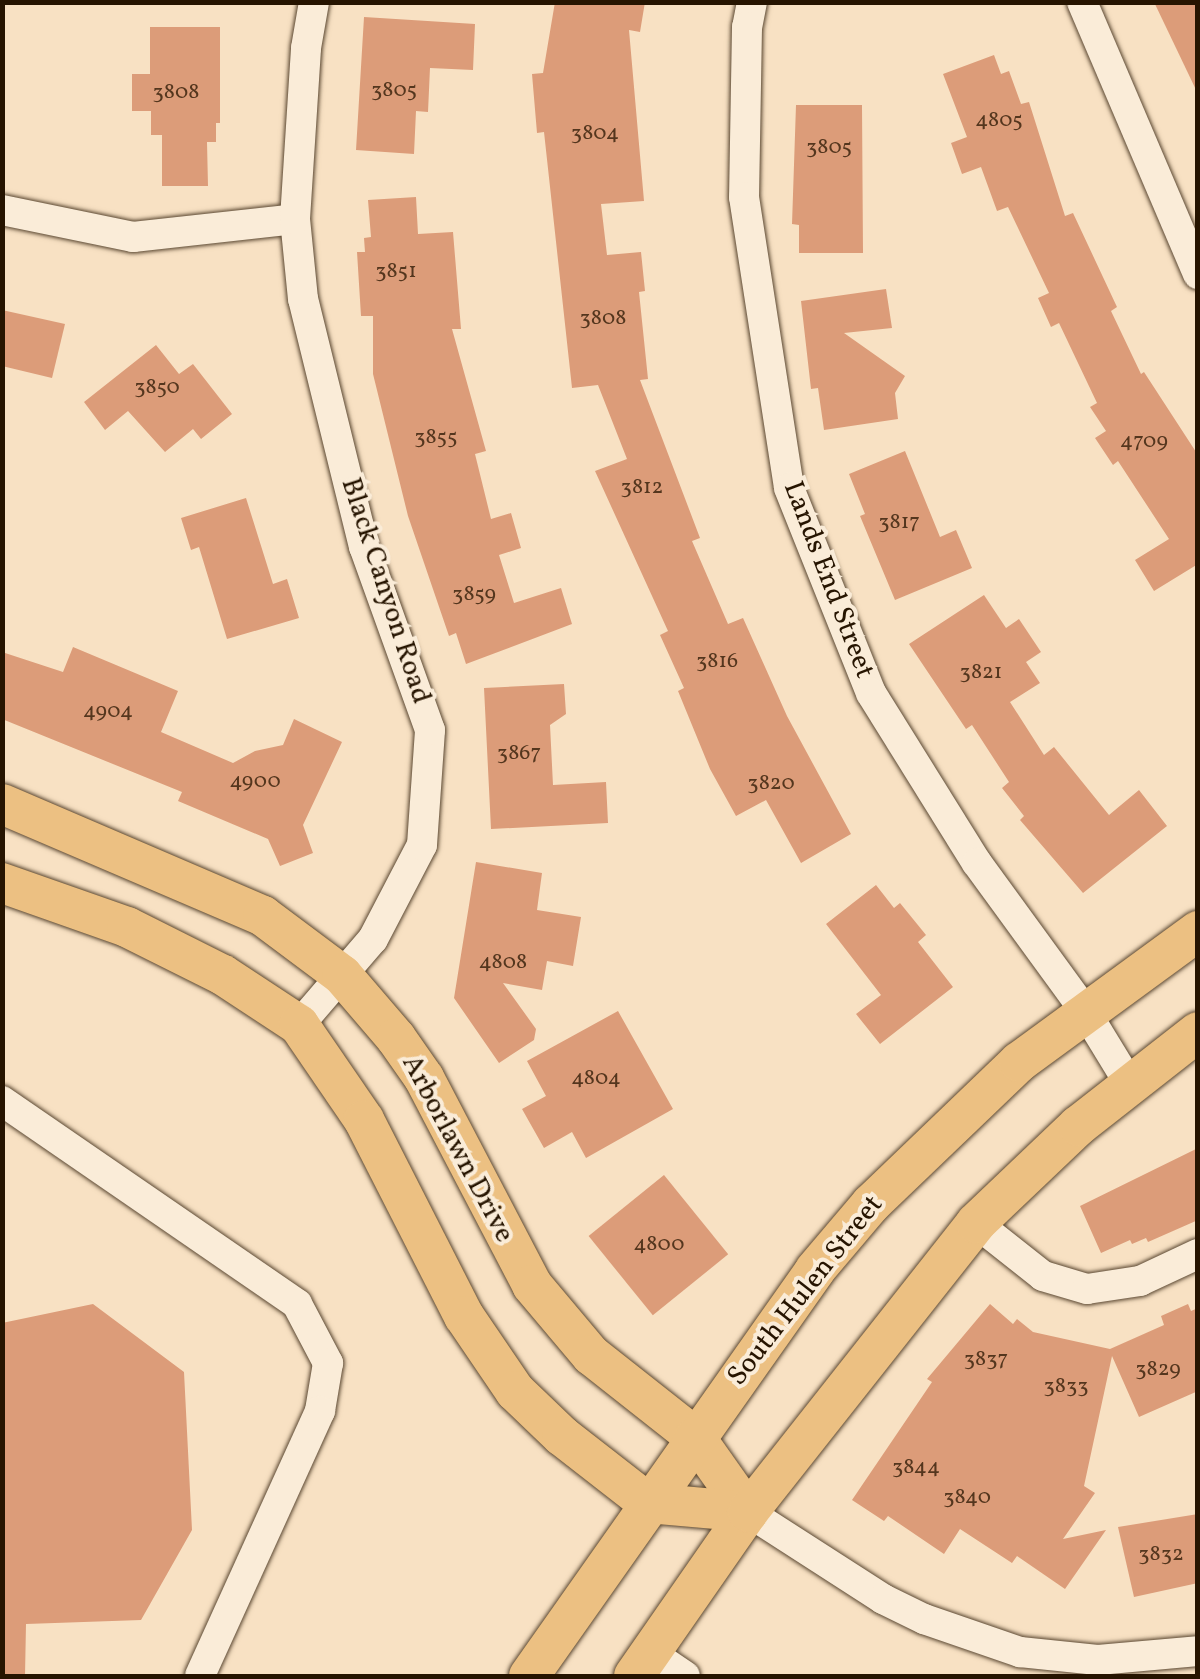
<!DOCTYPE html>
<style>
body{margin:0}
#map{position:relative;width:1200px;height:1679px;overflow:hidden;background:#f8e1c3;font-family:Vollkorn,serif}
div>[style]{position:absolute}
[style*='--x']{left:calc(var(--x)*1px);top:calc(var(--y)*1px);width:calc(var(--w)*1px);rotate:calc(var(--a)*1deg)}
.building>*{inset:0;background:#dc9c79;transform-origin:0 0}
.roads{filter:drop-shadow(0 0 2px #5a4731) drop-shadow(0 0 2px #5a4731)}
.minor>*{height:30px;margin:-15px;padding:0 15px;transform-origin:15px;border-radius:15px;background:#faecd8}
.major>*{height:40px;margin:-20px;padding:0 20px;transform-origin:20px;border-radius:20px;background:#ecc082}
span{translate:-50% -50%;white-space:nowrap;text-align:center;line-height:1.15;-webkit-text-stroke:8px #faecd8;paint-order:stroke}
.number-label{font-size:22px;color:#54361e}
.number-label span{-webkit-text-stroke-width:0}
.street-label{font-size:28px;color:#261400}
.frame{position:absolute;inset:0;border:5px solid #261400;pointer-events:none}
</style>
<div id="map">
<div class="building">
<i style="clip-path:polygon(555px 2px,645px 2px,640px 32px,629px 30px,644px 201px,601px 204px,607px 255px,641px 252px,645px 291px,639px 292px,648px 379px,640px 380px,700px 538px,692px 541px,728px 624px,743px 618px,787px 716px,851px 834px,801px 863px,766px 800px,736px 816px,710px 769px,678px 691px,684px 688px,660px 635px,668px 631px,595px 471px,627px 459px,598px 385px,572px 388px,544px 132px,537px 133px,532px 74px,543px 73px)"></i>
<i style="clip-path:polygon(1154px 2px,1198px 2px,1198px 94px)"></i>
<i style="clip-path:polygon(364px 17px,475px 24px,473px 70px,430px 68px,428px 112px,416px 111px,414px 154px,356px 150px)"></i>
<i style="clip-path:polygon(150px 27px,220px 27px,220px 123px,216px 123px,216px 142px,207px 142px,208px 186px,162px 186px,162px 135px,151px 135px,151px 111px,132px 111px,132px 74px,150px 74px)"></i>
<i style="clip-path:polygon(994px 55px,1001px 74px,1009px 71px,1021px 104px,1029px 102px,1065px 216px,1073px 213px,1117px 307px,1111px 311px,1141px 374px,1144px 372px,1198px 455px,1198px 564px,1154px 591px,1135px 560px,1169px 539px,1118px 461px,1113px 465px,1095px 438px,1106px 431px,1090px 407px,1097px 403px,1059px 323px,1051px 327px,1038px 298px,1049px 293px,1008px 207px,997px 211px,981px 167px,962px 174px,951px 143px,967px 137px,943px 74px)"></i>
<i style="clip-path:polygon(796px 105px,862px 105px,863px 253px,799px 253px,799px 225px,792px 224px)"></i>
<i style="clip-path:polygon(416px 197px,418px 234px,453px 232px,461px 329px,452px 329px,486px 451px,475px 454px,491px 519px,511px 513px,521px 548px,499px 555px,514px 603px,561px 588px,572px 624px,466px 664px,456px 633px,449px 636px,408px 516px,373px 374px,373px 316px,361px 316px,357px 252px,365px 252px,364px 238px,371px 237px,368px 200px)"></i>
<i style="clip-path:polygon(886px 289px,892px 328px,844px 333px,905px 376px,895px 393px,898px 419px,824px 430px,818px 388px,811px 389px,801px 301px)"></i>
<i style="clip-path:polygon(2px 310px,65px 324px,52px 378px,2px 366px)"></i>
<i style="clip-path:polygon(156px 345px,179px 374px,193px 364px,232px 414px,201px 439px,193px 429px,165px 452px,128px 411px,105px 430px,84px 402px)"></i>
<i style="clip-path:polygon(905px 451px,940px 537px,956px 530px,972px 568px,895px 600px,860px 516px,865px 514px,849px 474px)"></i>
<i style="clip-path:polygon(246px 498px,273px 584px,287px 579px,299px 618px,227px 639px,199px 547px,191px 550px,181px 518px)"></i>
<i style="clip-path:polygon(984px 595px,1006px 628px,1019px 619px,1041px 652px,1026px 662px,1040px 683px,1010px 702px,1044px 755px,1054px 747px,1109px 815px,1139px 790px,1167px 826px,1083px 893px,1020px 820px,1024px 816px,1002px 788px,1009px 782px,972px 725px,966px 729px,909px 644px)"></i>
<i style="clip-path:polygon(73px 647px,178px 691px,161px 732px,233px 763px,255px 751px,283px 745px,294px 719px,342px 742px,303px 825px,313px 853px,280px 866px,268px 839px,178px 801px,182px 792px,2px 719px,2px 652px,63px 672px)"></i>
<i style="clip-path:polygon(564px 684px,566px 714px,550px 725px,553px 785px,606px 782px,608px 823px,491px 829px,484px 688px)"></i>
<i style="clip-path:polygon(476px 862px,542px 873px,537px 910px,581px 917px,573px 966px,547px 961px,542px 990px,503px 983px,536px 1029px,534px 1040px,499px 1063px,454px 998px)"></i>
<i style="clip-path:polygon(876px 885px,894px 908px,900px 903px,926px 935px,918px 942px,953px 987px,880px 1044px,856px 1014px,881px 995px,826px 924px)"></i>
<i style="clip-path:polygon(618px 1011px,673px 1109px,586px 1158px,572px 1132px,544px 1148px,522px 1109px,546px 1096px,527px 1061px)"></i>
<i style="clip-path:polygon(1198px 1148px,1198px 1220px,1148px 1242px,1146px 1238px,1132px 1244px,1130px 1240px,1101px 1253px,1080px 1206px)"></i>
<i style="left:664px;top:1175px;width:102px;height:97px;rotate:51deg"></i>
<i style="clip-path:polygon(93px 1304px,184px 1372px,192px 1530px,141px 1620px,26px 1624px,25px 1676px,2px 1676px,2px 1323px)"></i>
<i style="clip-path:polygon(990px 1304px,1013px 1324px,1017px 1319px,1033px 1332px,1110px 1349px,1164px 1325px,1161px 1316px,1188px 1304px,1191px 1311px,1198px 1308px,1198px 1391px,1139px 1417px,1112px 1356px,1084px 1486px,1095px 1493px,1063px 1539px,1106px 1530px,1065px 1589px,1017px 1556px,1012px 1563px,960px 1529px,944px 1554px,888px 1516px,884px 1521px,852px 1500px,932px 1382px,927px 1379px)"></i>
<i style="clip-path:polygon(1198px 1514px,1198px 1583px,1134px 1597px,1118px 1527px)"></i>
</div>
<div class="roads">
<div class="minor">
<i style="--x:752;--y:2;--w:25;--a:101"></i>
<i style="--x:747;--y:27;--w:170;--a:91"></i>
<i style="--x:744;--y:197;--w:294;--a:81.2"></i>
<i style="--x:789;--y:488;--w:221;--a:68.2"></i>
<i style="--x:871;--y:693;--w:200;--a:58.1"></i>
<i style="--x:977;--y:863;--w:183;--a:53.9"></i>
<i style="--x:1085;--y:1011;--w:84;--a:58.6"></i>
<i style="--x:1082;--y:2;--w:296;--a:66.9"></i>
<i style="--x:2;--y:210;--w:134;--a:11.6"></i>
<i style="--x:133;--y:237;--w:163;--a:-6.3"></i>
<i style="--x:299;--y:1025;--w:113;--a:-49.3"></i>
<i style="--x:373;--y:939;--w:106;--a:-62.5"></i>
<i style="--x:422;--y:845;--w:115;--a:-86"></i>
<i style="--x:430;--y:730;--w:195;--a:-109.8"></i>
<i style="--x:364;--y:547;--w:255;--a:-103.8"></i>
<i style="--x:303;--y:299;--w:80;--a:-95.7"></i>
<i style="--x:295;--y:219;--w:171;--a:-86.3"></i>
<i style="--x:306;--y:48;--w:47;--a:-80.1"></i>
<i style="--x:2;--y:1101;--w:358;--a:34.5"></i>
<i style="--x:297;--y:1304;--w:67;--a:62.3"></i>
<i style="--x:328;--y:1363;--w:49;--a:99.5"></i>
<i style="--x:320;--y:1411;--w:291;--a:114.4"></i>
<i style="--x:976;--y:1223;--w:85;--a:38.3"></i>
<i style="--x:1043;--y:1276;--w:46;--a:16.5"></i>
<i style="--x:1087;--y:1289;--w:54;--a:-8.6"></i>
<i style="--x:1140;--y:1281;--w:64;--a:-25"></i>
<i style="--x:748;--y:1512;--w:161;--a:32.8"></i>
<i style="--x:883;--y:1599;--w:46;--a:26"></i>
<i style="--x:924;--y:1619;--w:102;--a:19"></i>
<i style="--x:1020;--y:1652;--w:78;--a:5.9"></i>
<i style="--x:1098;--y:1660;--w:100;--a:-5.1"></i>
<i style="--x:651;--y:1653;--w:41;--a:34.1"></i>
</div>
<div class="major">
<i style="--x:2;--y:804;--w:284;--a:23.2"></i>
<i style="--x:263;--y:916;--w:99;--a:36.8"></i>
<i style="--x:342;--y:975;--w:83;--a:49.4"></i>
<i style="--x:396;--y:1038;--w:49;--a:55"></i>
<i style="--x:424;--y:1078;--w:233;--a:62.4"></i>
<i style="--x:532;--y:1285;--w:92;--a:49.9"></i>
<i style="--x:591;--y:1355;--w:132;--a:38.3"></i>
<i style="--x:695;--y:1437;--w:92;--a:54.8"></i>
<i style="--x:2;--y:883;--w:133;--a:19.4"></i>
<i style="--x:127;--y:927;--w:107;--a:26.6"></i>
<i style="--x:223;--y:975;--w:91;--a:33.3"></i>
<i style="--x:299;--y:1025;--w:115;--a:55.6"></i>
<i style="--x:364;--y:1120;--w:220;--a:63"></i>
<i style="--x:464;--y:1316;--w:91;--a:55.8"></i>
<i style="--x:515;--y:1391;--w:65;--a:43.8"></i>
<i style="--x:562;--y:1436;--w:109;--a:37.9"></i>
<i style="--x:648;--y:1503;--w:100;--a:5.1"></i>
<i style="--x:529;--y:1676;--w:497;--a:-54.8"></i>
<i style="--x:815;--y:1270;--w:87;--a:-49.7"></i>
<i style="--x:871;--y:1204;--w:205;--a:-43.8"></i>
<i style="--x:1019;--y:1062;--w:222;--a:-36.2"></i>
<i style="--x:634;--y:1676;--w:200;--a:-55.2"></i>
<i style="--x:748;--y:1512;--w:368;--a:-51.7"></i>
<i style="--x:976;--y:1223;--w:141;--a:-43.6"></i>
<i style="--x:1078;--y:1126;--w:152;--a:-38.1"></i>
</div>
</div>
<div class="number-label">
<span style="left:394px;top:91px">3805</span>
<span style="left:176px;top:93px">3808</span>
<span style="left:999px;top:121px">4805</span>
<span style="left:595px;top:134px">3804</span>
<span style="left:829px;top:148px">3805</span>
<span style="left:396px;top:272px">3851</span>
<span style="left:603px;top:319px">3808</span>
<span style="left:157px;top:388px">3850</span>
<span style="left:436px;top:438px">3855</span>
<span style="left:1144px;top:442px">4709</span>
<span style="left:642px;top:488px">3812</span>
<span style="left:899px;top:523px">3817</span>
<span style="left:474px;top:595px">3859</span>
<span style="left:717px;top:662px">3816</span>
<span style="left:981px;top:673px">3821</span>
<span style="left:108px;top:712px">4904</span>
<span style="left:519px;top:754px">3867</span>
<span style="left:255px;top:782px">4900</span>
<span style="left:771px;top:784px">3820</span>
<span style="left:503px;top:963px">4808</span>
<span style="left:596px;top:1079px">4804</span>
<span style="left:659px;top:1245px">4800</span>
<span style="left:986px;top:1360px">3837</span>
<span style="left:1158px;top:1370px">3829</span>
<span style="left:1066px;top:1387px">3833</span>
<span style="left:916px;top:1468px">3844</span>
<span style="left:967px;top:1498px">3840</span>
<span style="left:1161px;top:1555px">3832</span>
</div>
<div class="street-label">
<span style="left:828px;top:580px;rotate:69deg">Lands End Street</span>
<span style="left:385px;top:591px;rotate:72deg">Black Canyon Road</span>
<span style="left:457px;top:1149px;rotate:62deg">Arborlawn Drive</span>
<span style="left:806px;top:1291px;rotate:-52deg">South Hulen Street</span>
</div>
<div class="frame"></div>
</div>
